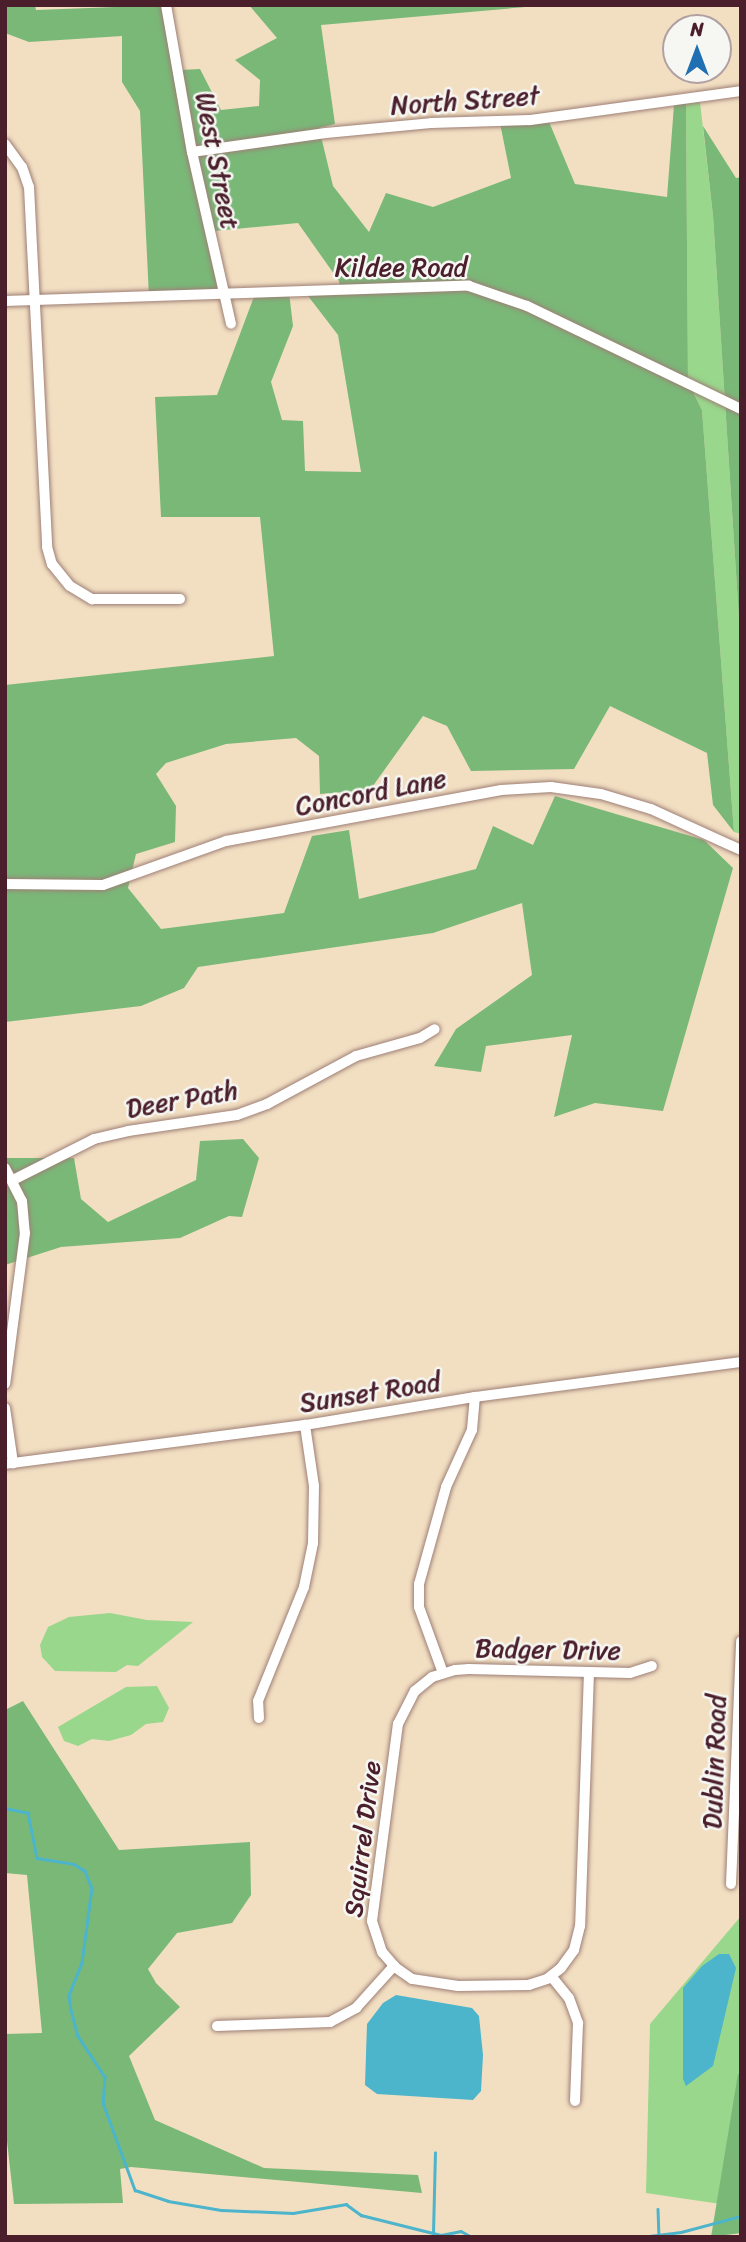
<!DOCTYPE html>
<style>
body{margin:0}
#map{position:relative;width:746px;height:2242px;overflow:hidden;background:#f2dfc2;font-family:Sriracha,sans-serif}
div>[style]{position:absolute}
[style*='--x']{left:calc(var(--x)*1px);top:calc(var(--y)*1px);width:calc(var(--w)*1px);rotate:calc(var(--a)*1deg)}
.green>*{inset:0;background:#99d78c}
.forest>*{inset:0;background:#7ab878}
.water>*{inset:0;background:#4cb4cb}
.stream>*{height:2.5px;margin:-1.25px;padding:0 1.25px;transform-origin:1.25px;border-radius:1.25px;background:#4cb4cb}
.roads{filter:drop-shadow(0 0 2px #9e7f76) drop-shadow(0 0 2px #9e7f76)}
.minor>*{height:10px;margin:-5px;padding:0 5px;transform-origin:5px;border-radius:5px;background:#fff}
span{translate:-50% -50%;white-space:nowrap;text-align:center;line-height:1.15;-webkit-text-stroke:5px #f6f6f2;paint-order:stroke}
.street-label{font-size:26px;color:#4a1f2b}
.frame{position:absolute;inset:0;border:7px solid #4a1f2b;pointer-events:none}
.north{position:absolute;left:662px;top:14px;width:70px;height:70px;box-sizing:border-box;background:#f6f6f2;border:2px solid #b1a0a2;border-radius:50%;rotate:0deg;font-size:19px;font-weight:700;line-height:28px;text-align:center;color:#4a1f2b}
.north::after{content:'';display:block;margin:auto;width:24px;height:32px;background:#1f6fb2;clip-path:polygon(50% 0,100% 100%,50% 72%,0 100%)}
</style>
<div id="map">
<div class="green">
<i style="clip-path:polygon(700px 102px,713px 216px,741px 650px,741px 834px,734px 832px,702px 410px,688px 382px,686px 103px)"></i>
<i style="clip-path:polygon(110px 1613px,147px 1620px,193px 1622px,138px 1666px,127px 1665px,116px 1672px,55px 1671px,42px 1657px,40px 1645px,48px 1627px,69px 1617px)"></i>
<i style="clip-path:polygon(157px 1686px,169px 1708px,163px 1722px,146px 1724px,131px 1735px,109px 1741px,92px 1739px,78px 1746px,64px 1741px,58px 1727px,126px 1687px)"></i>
<i style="clip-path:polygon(741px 1916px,741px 2207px,646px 2193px,650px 2024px)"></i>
</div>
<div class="forest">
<i style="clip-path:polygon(5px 5px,35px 5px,36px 10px,168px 5px,180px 70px,200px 69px,221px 110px,259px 106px,260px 80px,235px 60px,277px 38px,249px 5px,549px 5px,321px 25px,335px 124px,319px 128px,333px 186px,369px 232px,386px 193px,433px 207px,511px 178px,500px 123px,547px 117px,575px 184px,667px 197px,674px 105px,686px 103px,688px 382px,702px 410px,734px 832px,713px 805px,707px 753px,610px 706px,574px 769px,471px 771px,447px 726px,423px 716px,370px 790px,320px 794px,319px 756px,296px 738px,226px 744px,166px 763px,156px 774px,176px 806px,175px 842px,136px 854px,128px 888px,161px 929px,284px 913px,312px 836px,349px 830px,359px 899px,476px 869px,493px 826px,533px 845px,555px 796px,704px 840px,733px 868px,663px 1111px,595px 1103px,554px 1117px,572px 1035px,486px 1046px,481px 1072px,434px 1066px,456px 1029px,532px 975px,522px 903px,433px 933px,198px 967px,184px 988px,141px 1006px,5px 1022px,5px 685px,274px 656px,260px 517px,161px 517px,155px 397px,217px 395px,255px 294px,289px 292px,293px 326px,271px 382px,282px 420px,303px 421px,305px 471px,361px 472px,338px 335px,305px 292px,340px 291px,339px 281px,298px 223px,214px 231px,229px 295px,149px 297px,140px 111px,122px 82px,122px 36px,29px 42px,5px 33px)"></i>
<i style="clip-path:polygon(703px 126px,736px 178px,741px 177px,741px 650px,713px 216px)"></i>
<i style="clip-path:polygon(243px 1139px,259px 1158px,242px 1217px,229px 1216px,180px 1238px,61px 1247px,5px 1265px,5px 1158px,74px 1158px,81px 1199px,108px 1222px,196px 1180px,200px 1141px)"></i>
<i style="clip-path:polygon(23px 1701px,119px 1850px,250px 1842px,251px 1895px,232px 1923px,177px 1933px,148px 1969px,156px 1983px,180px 2007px,129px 2056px,155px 2120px,264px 2168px,418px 2175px,422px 2193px,131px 2167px,120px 2169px,123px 2203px,14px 2204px,5px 2123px,5px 2034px,42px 2033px,27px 1875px,5px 1873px,5px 1710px)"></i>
<i style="clip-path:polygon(738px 2074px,741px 2075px,741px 2233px,711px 2237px)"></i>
</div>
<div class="water">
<i style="clip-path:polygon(719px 1954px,729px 1954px,736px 1968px,713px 2066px,686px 2086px,683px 2079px,683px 1988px,702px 1966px)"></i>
<i style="clip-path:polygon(396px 1995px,472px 2008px,479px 2016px,483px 2055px,481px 2091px,473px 2100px,377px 2094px,365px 2085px,367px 2024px,383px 2003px)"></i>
</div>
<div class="stream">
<i style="--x:5;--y:1808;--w:24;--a:12"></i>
<i style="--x:28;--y:1813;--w:46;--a:78.7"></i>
<i style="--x:37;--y:1858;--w:37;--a:9"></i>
<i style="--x:74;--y:1864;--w:13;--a:32"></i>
<i style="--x:85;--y:1871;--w:18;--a:68"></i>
<i style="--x:92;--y:1888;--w:76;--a:97.6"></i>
<i style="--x:82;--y:1963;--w:35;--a:112"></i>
<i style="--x:69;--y:1996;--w:14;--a:82"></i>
<i style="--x:71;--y:2010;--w:27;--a:75"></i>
<i style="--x:78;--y:2036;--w:49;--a:56.6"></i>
<i style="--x:105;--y:2077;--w:26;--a:94"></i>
<i style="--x:103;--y:2103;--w:93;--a:69.8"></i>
<i style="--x:135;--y:2190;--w:35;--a:18"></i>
<i style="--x:168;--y:2201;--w:55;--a:9.5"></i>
<i style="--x:222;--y:2210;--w:71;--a:2.4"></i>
<i style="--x:293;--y:2213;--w:54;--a:-9.6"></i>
<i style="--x:346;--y:2204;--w:19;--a:36"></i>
<i style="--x:361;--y:2215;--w:82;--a:14"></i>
<i style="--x:441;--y:2235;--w:20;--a:-11"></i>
<i style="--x:461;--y:2231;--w:13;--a:29"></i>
<i style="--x:658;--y:2209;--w:24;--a:88"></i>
<i style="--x:433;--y:2233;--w:80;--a:-88.6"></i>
<i style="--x:641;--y:2237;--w:40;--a:-7.1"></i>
<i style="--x:681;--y:2232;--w:62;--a:-14.9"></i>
</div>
<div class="roads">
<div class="minor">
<i style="--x:166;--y:5;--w:149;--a:80"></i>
<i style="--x:192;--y:152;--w:176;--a:77.2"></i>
<i style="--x:5;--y:144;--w:29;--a:54"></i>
<i style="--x:22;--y:167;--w:21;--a:71"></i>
<i style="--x:29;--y:187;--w:360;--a:87.1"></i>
<i style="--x:47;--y:547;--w:18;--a:74"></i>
<i style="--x:52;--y:564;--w:28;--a:51"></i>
<i style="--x:70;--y:586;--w:26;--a:31"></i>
<i style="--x:92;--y:599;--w:88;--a:0"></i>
<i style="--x:192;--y:152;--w:135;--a:-8.1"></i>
<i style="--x:326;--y:133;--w:105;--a:-5.4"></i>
<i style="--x:431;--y:123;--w:99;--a:-1.7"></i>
<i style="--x:530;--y:120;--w:213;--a:-7.8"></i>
<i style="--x:5;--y:301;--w:464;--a:-1.9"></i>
<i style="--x:469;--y:286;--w:61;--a:19"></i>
<i style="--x:527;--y:306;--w:237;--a:25.7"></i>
<i style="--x:5;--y:884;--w:98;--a:0.6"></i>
<i style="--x:103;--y:885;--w:131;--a:-19.7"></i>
<i style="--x:226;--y:841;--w:280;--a:-10.5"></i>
<i style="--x:501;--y:790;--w:50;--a:-3.4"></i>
<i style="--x:551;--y:787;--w:50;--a:8"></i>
<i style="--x:601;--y:794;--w:52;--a:16.7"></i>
<i style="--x:651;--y:809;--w:99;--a:24.5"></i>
<i style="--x:5;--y:1168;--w:37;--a:63"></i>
<i style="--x:22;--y:1201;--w:32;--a:85"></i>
<i style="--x:25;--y:1233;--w:152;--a:97.5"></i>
<i style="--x:13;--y:1180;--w:91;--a:-26.8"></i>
<i style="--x:94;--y:1139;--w:35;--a:-13"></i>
<i style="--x:128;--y:1131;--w:110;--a:-8.4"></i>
<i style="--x:237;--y:1115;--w:32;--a:-20"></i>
<i style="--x:267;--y:1104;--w:101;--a:-28.3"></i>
<i style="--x:356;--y:1056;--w:66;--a:-15.7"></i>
<i style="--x:420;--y:1038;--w:17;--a:-31"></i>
<i style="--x:5;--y:1408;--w:56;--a:81.7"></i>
<i style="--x:5;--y:1464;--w:303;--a:-7.4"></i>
<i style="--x:305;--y:1425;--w:172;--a:-9.4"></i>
<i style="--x:475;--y:1397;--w:268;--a:-7.5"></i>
<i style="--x:589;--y:1672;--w:254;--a:92"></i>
<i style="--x:580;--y:1926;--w:25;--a:104"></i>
<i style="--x:574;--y:1950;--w:22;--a:126"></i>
<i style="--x:561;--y:1968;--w:18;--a:142"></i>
<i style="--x:547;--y:1979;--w:19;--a:162"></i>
<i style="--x:529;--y:1985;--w:71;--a:179.2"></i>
<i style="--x:458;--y:1986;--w:47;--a:-171.3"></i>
<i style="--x:412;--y:1979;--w:19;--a:-145"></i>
<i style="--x:396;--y:1968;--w:21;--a:-131"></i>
<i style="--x:382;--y:1952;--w:33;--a:-108"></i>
<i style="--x:372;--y:1921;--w:199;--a:-82.5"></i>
<i style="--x:398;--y:1724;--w:37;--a:-63"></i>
<i style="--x:415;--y:1691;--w:22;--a:-39"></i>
<i style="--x:432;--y:1677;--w:24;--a:-17"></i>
<i style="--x:455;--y:1670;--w:14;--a:-4"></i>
<i style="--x:469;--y:1669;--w:161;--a:1.4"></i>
<i style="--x:630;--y:1673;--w:23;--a:-18"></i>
<i style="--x:443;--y:1673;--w:70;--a:-110"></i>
<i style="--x:419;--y:1607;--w:23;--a:-90"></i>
<i style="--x:419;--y:1584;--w:101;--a:-74.4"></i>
<i style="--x:446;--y:1487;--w:63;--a:-65.5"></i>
<i style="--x:472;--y:1430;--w:33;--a:-85"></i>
<i style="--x:259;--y:1718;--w:17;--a:-93"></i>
<i style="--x:258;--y:1701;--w:123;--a:-68"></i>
<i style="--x:304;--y:1587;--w:45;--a:-78.4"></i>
<i style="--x:313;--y:1543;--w:57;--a:-89"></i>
<i style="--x:314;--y:1486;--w:62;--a:-98.4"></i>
<i style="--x:731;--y:1884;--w:243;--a:-87.6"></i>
<i style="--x:551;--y:1976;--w:28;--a:51"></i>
<i style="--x:569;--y:1998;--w:27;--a:70"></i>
<i style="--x:578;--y:2023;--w:78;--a:92.2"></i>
<i style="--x:217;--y:2026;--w:113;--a:-2"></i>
<i style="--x:330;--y:2022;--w:30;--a:-28"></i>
<i style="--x:356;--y:2008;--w:57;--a:-47.9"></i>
</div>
</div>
<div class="street-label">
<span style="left:465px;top:101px;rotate:-4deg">North Street</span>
<span style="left:217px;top:161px;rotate:79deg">West Street</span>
<span style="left:401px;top:268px">Kildee Road</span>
<span style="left:371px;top:793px;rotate:-11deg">Concord Lane</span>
<span style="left:182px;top:1100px;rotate:-10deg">Deer Path</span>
<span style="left:370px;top:1393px;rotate:-9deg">Sunset Road</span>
<span style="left:548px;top:1650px;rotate:1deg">Badger Drive</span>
<span style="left:715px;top:1762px;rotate:-88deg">Dublin Road</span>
<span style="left:363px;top:1839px;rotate:-83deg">Squirrel Drive</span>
</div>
<div class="frame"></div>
<div class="north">N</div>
</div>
